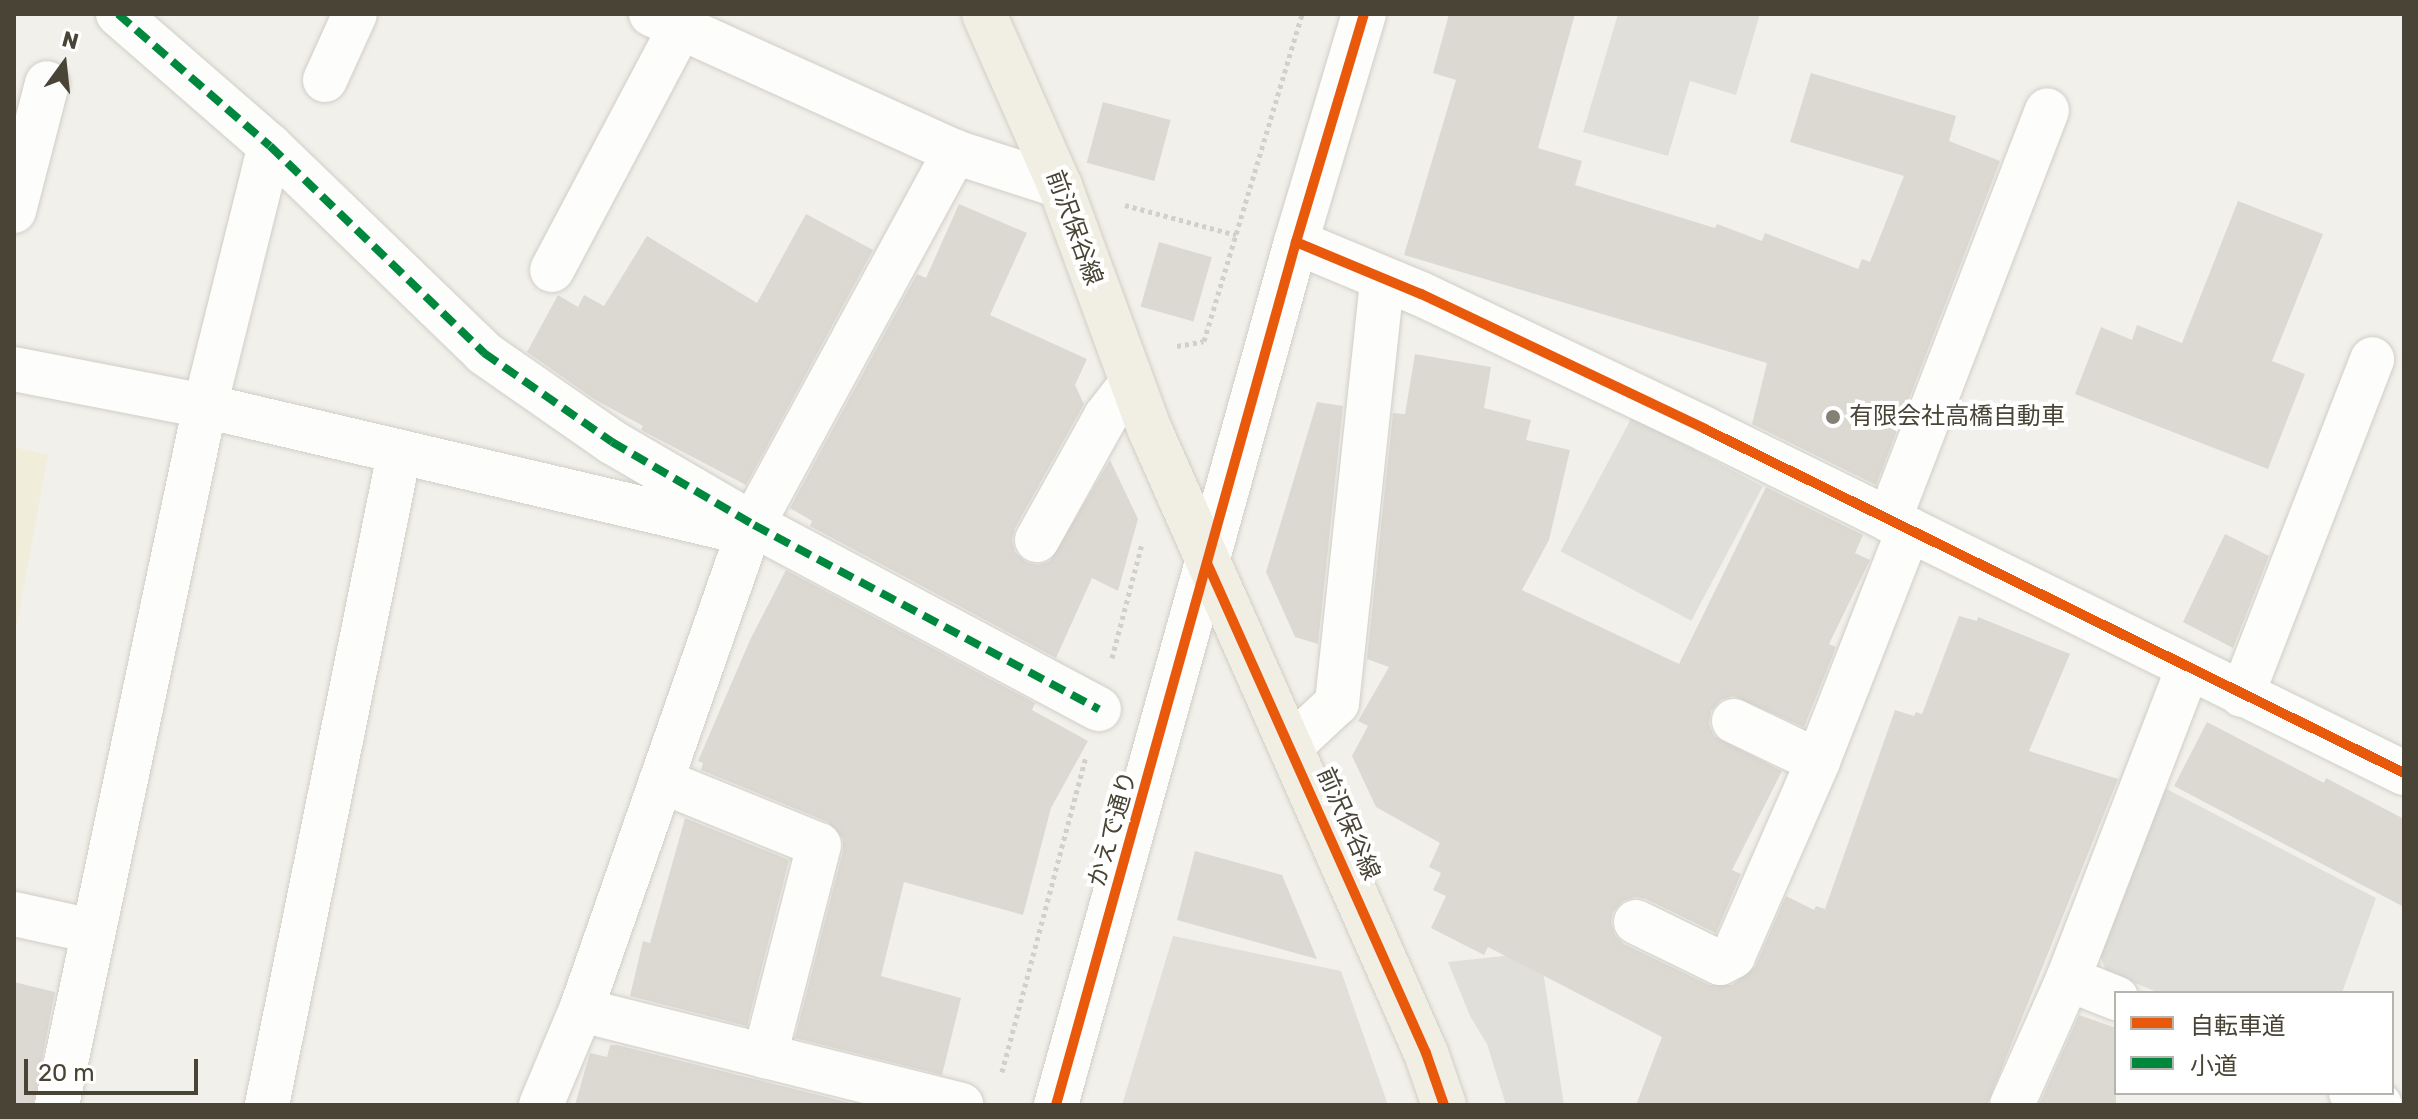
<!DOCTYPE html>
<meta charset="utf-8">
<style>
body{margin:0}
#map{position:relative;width:2418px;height:1119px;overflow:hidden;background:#f2f0ea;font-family:Rubik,"Noto Sans JP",sans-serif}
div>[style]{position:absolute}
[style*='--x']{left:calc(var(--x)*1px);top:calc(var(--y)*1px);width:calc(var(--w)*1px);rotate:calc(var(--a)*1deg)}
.industrial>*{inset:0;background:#e2dfd8}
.education>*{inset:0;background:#f1eddb}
.parking>*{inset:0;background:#e1dfda;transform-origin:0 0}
.building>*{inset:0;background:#dcd9d2;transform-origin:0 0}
.path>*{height:5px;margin-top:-2.5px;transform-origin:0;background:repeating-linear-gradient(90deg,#d2d0ca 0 4px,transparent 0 8px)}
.roads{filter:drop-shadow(0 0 2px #d0cec7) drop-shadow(0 0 2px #d0cec7)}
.minor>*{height:44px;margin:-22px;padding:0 22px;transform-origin:22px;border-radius:22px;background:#fdfdfc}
.major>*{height:44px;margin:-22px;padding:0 22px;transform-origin:22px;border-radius:22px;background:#f1efe4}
.quiet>*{height:8px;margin-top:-4px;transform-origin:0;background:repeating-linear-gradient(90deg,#00873e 0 16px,transparent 0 24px)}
.cycleway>*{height:10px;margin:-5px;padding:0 5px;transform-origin:5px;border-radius:5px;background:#e8590c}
.dots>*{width:22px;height:22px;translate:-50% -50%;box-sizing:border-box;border:4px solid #fff;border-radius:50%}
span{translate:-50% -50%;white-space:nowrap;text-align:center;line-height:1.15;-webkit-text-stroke:8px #fff;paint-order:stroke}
.street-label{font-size:24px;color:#494435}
.poi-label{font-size:24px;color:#494435}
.left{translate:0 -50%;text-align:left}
.frame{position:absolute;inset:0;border:16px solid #494435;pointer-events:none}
.legend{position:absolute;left:2114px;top:991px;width:280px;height:104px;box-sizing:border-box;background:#fff;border:2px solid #b6b4ae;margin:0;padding:10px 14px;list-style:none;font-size:24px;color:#494435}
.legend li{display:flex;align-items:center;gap:16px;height:40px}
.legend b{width:40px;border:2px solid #b6b4ae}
.north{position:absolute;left:24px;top:24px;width:80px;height:80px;-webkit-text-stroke:6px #fff;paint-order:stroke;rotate:15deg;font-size:22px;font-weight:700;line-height:32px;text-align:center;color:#494435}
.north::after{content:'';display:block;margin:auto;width:28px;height:36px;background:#494435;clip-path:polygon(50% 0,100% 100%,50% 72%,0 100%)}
.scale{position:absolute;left:24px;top:1059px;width:174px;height:36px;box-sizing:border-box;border:4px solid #494435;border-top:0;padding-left:10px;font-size:24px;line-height:28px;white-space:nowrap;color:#494435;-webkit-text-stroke:6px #fff;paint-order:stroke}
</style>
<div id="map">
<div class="industrial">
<i style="clip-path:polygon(1173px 936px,1341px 971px,1388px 1105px,1122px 1105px)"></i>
</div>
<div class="education">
<i style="clip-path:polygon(14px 447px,48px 455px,14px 640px)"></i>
</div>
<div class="parking">
<i style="clip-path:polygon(1618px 14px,1760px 14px,1736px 95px,1690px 81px,1668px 156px,1583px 132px)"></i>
<i style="left:1632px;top:417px;width:148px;height:152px;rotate:28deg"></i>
<i style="clip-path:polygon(2159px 785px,2376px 898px,2342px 993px,2160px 993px,2107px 972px,2096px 948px)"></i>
<i style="clip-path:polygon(1540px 952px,1564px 1105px,1506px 1105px,1487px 1044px,1470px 1016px,1448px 962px)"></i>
</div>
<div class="building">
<i style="clip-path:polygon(1449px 14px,1575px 14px,1538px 148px,1582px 161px,1575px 185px,1715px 228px,1717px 224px,1762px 241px,1765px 233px,1858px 269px,1862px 259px,1870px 262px,1904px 176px,1790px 142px,1811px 73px,1956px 116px,1949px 141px,2000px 161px,1876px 485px,1752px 424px,1767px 363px,1404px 255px,1456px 80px,1433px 73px)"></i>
<i style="left:1103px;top:102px;width:70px;height:63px;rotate:15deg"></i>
<i style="clip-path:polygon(2238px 201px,2323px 234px,2272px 361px,2305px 374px,2268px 469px,2075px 394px,2101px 327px,2132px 340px,2137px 325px,2182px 343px)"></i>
<i style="clip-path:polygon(959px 204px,1027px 233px,990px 315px,1087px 359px,1075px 385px,1084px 404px,1015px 528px,1012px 540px,1015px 552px,1026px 562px,1038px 565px,1050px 561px,1110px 460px,1138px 519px,1118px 591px,1092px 578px,1056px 658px,810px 526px,812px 521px,790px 508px,917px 274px,926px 278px)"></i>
<i style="clip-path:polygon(806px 214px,873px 250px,746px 485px,641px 430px,643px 426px,594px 399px,527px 352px,558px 295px,578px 307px,584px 295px,604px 306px,647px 236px,757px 303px)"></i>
<i style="left:1159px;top:242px;width:55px;height:67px;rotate:16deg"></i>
<i style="clip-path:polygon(1415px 354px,1491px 367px,1484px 408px,1531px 420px,1526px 440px,1570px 450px,1549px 540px,1522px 590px,1679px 664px,1766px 487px,1863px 535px,1855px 553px,1870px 560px,1829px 644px,1836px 647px,1804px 727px,1733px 696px,1721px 700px,1711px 711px,1709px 724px,1714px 736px,1782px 771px,1732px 870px,1741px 874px,1716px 933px,1646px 899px,1635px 897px,1623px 901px,1613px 912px,1611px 923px,1615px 935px,1624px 944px,1709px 985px,1732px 985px,1755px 967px,1786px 896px,1814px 910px,1816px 906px,1825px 909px,1895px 710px,1914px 716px,1916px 712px,1922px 714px,1959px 616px,1977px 621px,1978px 617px,2070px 654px,2029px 751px,2118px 779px,1987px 1105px,1636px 1105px,1662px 1037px,1488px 947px,1484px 955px,1431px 928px,1446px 896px,1433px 890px,1441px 873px,1429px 867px,1440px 843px,1376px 807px,1352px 756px,1368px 726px,1358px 721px,1389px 667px,1367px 659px,1393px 413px,1405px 414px)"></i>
<i style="clip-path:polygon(1317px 402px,1343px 406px,1318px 644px,1295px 637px,1266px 572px)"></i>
<i style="clip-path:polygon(2225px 534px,2269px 556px,2233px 648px,2183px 622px)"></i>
<i style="clip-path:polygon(786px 570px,1035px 703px,1032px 710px,1088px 741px,1051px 808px,1023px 915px,904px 882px,881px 976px,961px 998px,942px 1075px,795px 1038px,843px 851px,843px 839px,828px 822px,701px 770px,703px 763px,698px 761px,750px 640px)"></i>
<i style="clip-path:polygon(2207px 722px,2324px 783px,2326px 778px,2404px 819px,2404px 907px,2174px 786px)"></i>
<i style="clip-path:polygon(685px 818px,789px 860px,747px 1026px,630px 996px,643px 941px,650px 943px)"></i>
<i style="clip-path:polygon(1195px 851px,1282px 875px,1317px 959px,1177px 920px)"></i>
<i style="clip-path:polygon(14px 982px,55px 992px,33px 1105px,14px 1105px)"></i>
<i style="clip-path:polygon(2079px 1015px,2116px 1028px,2116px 1105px,2039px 1105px)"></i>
<i style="clip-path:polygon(610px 1045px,617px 1045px,858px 1105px,575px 1105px,590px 1053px,607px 1057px)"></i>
</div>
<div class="path">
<i style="--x:1125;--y:205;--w:115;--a:15.1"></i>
<i style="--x:1177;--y:346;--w:27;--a:-10"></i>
<i style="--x:1204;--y:341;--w:341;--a:-73.3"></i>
<i style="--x:1112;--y:658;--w:118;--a:-75.3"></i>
<i style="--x:1002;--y:1072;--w:326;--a:-75.1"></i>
</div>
<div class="roads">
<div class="minor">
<i style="--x:118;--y:14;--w:201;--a:41"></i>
<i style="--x:270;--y:146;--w:298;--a:44"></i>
<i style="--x:484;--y:353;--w:156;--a:34.8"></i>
<i style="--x:612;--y:442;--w:164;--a:30.3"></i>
<i style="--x:754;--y:525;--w:391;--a:28.1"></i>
<i style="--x:651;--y:14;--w:334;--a:24.4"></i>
<i style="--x:955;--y:152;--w:110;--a:17.9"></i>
<i style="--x:325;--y:80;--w:72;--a:-65.6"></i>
<i style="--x:14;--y:211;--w:132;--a:-75.5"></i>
<i style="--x:1296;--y:242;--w:135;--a:22.6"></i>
<i style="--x:1421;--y:294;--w:314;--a:25.4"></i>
<i style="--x:1705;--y:429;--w:779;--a:26.2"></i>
<i style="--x:552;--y:270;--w:274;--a:-62.1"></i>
<i style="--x:14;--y:369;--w:195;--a:11"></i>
<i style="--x:205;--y:406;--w:547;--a:13.2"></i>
<i style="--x:1889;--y:520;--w:439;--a:-68.9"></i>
<i style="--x:1037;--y:540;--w:142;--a:-60.9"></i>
<i style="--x:1106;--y:416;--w:41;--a:-52"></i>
<i style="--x:2242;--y:695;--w:360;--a:-68.8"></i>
<i style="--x:1734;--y:721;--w:93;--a:25.5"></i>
<i style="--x:1291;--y:746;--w:63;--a:-43.1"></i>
<i style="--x:1337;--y:703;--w:425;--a:-83.9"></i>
<i style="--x:661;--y:781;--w:170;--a:22.1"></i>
<i style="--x:819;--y:845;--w:218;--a:104.4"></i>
<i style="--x:14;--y:914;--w:80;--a:12.3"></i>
<i style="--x:1636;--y:922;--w:93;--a:26"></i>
<i style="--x:1720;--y:963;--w:15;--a:-28"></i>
<i style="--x:1733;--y:956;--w:213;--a:-66.4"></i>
<i style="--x:1818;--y:761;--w:249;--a:-68.6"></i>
<i style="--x:2068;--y:979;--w:52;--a:21.6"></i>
<i style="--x:581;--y:1010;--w:392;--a:14"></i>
<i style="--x:2351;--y:1093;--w:31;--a:22"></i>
<i style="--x:57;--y:1105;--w:714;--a:-78.05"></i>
<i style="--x:205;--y:406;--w:268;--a:-76"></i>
<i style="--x:267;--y:1105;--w:664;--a:-78.54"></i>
<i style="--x:541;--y:1105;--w:103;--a:-67.2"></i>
<i style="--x:581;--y:1010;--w:505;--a:-70.7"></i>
<i style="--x:748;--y:533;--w:434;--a:-61.5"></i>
<i style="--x:1056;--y:1105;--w:896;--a:-74.46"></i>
<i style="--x:1296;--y:242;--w:238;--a:-73.4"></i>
<i style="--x:2012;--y:1105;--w:138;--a:-66"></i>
<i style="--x:2068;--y:979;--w:333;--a:-68.9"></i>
</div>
<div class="major">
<i style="--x:984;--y:14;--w:188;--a:66.2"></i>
<i style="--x:1060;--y:186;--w:260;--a:69.8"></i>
<i style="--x:1150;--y:430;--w:681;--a:66.11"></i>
<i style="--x:1426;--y:1053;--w:55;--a:70.9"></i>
</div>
</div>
<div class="quiet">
<i style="--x:118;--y:14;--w:201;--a:41"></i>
<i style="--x:270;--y:146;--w:298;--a:44"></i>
<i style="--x:484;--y:353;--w:156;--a:34.8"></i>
<i style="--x:612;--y:442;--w:164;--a:30.3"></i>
<i style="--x:754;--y:525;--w:391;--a:28.1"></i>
</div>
<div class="cycleway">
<i style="--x:1296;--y:242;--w:135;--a:22.6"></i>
<i style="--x:1421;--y:294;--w:314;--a:25.4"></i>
<i style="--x:1705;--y:429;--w:779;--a:26.2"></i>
<i style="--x:1207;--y:563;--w:537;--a:65.92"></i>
<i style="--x:1426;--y:1053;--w:55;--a:70.9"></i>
<i style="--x:1056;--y:1105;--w:896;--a:-74.46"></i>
<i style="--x:1296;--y:242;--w:238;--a:-73.4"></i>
</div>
<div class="dots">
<i style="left:1833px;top:417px;background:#848074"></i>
</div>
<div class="street-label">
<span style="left:1074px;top:228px;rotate:70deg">前沢保谷線</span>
<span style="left:1348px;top:824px;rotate:66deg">前沢保谷線</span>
<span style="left:1113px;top:829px;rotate:-74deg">かえで通り</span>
</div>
<div class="poi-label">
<span class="left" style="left:1849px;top:417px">有限会社高橋自動車</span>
</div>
<div class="frame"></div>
<ul class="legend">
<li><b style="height:10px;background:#e8590c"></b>自転車道</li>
<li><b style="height:10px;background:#00873e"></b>小道</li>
</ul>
<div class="north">N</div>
<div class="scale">20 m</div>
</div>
